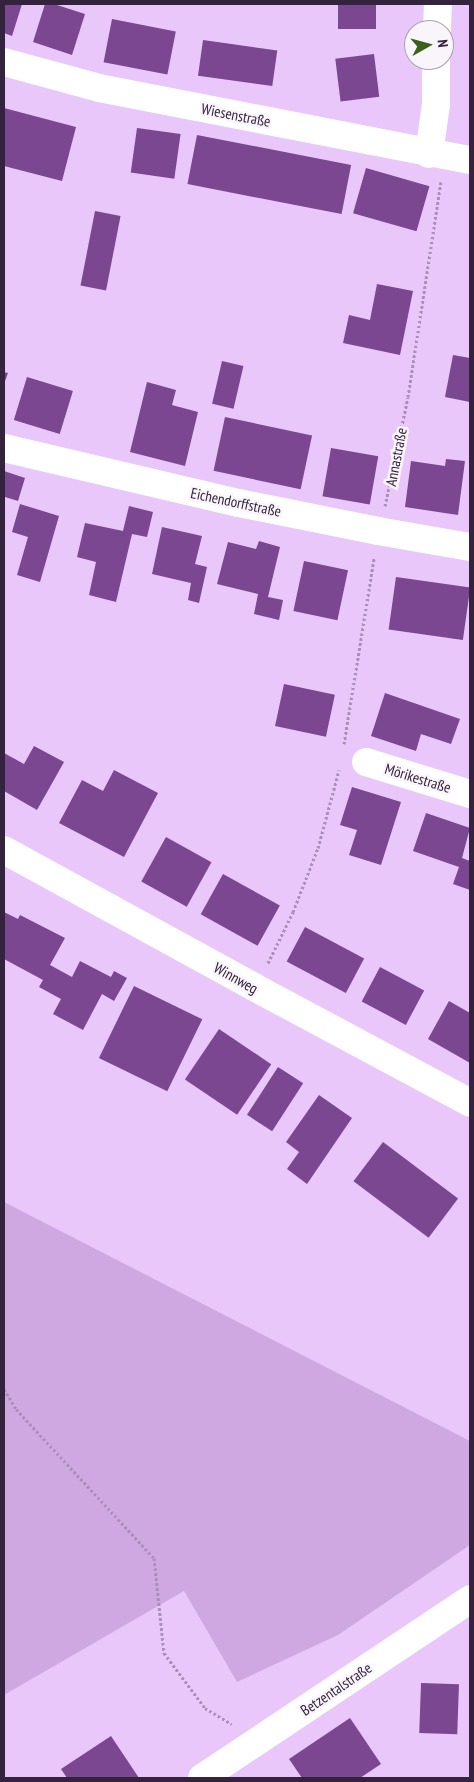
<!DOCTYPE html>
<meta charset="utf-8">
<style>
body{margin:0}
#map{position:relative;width:474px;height:1782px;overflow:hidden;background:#e9c7fa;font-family:"PT Sans Narrow",sans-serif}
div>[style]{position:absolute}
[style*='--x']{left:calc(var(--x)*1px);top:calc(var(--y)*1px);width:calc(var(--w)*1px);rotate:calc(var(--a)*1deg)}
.green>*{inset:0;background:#cfa8e2}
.building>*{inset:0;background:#7a4790;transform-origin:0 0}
.path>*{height:3px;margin-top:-1.5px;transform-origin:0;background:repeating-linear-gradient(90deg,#aa8eb8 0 2.5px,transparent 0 5px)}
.minor>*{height:28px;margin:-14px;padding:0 14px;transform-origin:14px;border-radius:14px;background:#fff}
span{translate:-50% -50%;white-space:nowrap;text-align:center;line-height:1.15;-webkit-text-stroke:5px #f9f5fb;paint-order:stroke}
.street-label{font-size:15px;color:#34233c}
.frame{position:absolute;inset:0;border:5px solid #34233c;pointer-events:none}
.north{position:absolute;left:404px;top:20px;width:50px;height:50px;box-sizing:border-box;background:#f9f5fb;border:1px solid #aaa1af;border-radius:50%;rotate:83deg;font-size:14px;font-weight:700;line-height:20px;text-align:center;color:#34233c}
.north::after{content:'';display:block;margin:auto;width:18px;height:22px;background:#3a621d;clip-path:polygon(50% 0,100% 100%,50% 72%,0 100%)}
</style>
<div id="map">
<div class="green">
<i style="clip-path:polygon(4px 1202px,470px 1441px,470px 1545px,338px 1635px,237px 1682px,184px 1591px,4px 1695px)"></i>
</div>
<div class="building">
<i style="clip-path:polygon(4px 4px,22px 4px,12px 36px,4px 33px)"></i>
<i style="clip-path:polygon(45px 4px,54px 4px,85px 14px,72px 55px,33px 42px)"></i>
<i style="left:338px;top:4px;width:38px;height:25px"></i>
<i style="left:112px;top:19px;width:65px;height:44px;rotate:11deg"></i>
<i style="left:203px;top:40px;width:75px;height:36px;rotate:8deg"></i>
<i style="left:374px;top:54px;width:43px;height:39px;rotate:83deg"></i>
<i style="clip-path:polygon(4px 108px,76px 127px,62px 181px,4px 166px)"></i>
<i style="left:137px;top:128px;width:44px;height:45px;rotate:8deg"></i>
<i style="left:197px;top:135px;width:157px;height:50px;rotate:11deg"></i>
<i style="left:366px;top:168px;width:66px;height:47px;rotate:16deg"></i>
<i style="left:95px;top:211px;width:26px;height:76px;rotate:11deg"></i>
<i style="clip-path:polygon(377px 284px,413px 291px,400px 355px,343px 343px,349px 315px,370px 320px)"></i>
<i style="clip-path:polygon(453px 355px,470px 358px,470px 402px,445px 397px)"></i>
<i style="left:222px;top:361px;width:22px;height:44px;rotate:13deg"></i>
<i style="clip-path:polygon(4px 372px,8px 373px,4px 384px)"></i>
<i style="left:27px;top:377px;width:48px;height:45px;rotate:17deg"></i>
<i style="clip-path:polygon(147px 382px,176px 390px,172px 405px,198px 412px,185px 466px,130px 452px)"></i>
<i style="left:225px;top:417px;width:89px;height:55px;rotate:12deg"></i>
<i style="left:331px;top:448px;width:48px;height:49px;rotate:10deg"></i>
<i style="clip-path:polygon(446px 459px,465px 461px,458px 515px,405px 507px,411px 461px,445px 466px)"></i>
<i style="clip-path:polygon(4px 471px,25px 478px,18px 501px,5px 497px)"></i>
<i style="clip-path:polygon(20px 504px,59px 516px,40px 582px,17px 575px,28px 537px,12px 532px)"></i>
<i style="clip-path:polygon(129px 506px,153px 512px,147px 537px,132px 534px,116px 602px,89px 595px,96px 562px,77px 557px,85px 523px,123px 531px)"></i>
<i style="clip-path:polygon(162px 527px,202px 536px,195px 564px,207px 567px,199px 603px,188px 600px,191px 583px,152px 574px)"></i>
<i style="clip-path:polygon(259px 541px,280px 547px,268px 597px,283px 600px,279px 620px,254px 614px,258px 594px,217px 584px,228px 542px,256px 549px)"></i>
<i style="left:304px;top:561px;width:45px;height:51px;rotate:12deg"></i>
<i style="left:396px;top:577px;width:75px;height:53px;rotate:8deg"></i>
<i style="left:284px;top:684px;width:52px;height:43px;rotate:12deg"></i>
<i style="clip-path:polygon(385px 693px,460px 719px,451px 744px,421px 734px,416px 751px,371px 736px)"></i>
<i style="clip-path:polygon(34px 746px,64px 762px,37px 810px,4px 791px,4px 753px,24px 764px)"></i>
<i style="clip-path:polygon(114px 770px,158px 793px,124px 857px,59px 823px,82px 780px,103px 791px)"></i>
<i style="clip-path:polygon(352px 787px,401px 802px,381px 865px,349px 855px,357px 830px,340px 825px)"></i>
<i style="clip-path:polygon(426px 813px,470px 828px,462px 858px,470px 861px,470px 890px,453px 884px,459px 867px,413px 851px)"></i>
<i style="left:166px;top:837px;width:52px;height:51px;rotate:29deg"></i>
<i style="left:223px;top:874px;width:65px;height:46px;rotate:29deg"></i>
<i style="clip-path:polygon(4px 912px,18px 919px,20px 915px,65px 938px,50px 965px,72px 977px,80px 961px,111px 977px,114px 971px,127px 978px,114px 1001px,102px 994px,83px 1030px,53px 1014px,61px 999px,39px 987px,43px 980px,4px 959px)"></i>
<i style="left:305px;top:927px;width:67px;height:39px;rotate:28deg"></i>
<i style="left:380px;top:967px;width:50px;height:39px;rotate:28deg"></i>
<i style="left:134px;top:986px;width:76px;height:80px;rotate:26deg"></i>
<i style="clip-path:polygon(449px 1001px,470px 1013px,470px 1063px,428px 1039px)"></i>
<i style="left:219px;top:1029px;width:63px;height:61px;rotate:34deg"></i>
<i style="left:278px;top:1067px;width:30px;height:57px;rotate:33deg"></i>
<i style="clip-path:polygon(319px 1095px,352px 1118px,307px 1184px,287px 1169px,299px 1152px,286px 1142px)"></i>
<i style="left:383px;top:1142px;width:94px;height:49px;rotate:37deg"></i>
<i style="left:421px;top:1683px;width:38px;height:50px;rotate:2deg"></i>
<i style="clip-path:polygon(350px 1718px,381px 1764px,360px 1778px,302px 1778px,289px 1759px)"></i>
<i style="clip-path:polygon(111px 1736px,139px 1778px,67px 1778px,61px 1769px)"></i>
</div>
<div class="path">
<i style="--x:385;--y:506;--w:111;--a:-78.1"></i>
<i style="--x:408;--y:397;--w:218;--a:-81.3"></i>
<i style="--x:344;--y:744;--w:188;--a:-80.8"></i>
<i style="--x:268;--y:963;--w:57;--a:-63.9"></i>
<i style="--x:293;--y:912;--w:69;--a:-68.7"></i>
<i style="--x:318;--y:848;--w:81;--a:-74.9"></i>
<i style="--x:4;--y:1389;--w:23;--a:59"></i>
<i style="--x:16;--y:1409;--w:203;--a:47.2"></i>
<i style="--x:154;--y:1558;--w:96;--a:84"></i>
<i style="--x:164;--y:1653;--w:69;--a:53.3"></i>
<i style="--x:205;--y:1708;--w:31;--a:31"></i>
</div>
<div class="minor">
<i style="--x:437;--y:30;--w:26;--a:-88"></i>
<i style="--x:4;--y:62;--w:98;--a:15.3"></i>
<i style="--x:99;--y:88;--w:378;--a:11"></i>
<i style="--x:429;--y:154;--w:50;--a:-82"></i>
<i style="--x:436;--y:104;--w:44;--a:-90"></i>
<i style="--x:4;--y:448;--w:241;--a:13.2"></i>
<i style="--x:239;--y:503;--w:142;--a:11.4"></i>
<i style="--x:378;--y:531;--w:93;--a:9.9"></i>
<i style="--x:366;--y:762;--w:109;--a:17.1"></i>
<i style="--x:4;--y:850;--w:285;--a:28.7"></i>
<i style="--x:254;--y:987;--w:245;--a:28.2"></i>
<i style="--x:202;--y:1778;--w:322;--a:-33.7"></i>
</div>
<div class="street-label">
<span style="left:236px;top:115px;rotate:11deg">Wiesenstraße</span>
<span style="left:396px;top:457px;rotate:-79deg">Annastraße</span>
<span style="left:236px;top:502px;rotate:12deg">Eichendorffstraße</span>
<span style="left:418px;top:778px;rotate:17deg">Mörikestraße</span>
<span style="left:236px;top:978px;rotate:29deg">Winnweg</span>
<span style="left:336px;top:1689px;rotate:-34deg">Betzentalstraße</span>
</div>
<div class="frame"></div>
<div class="north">N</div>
</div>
